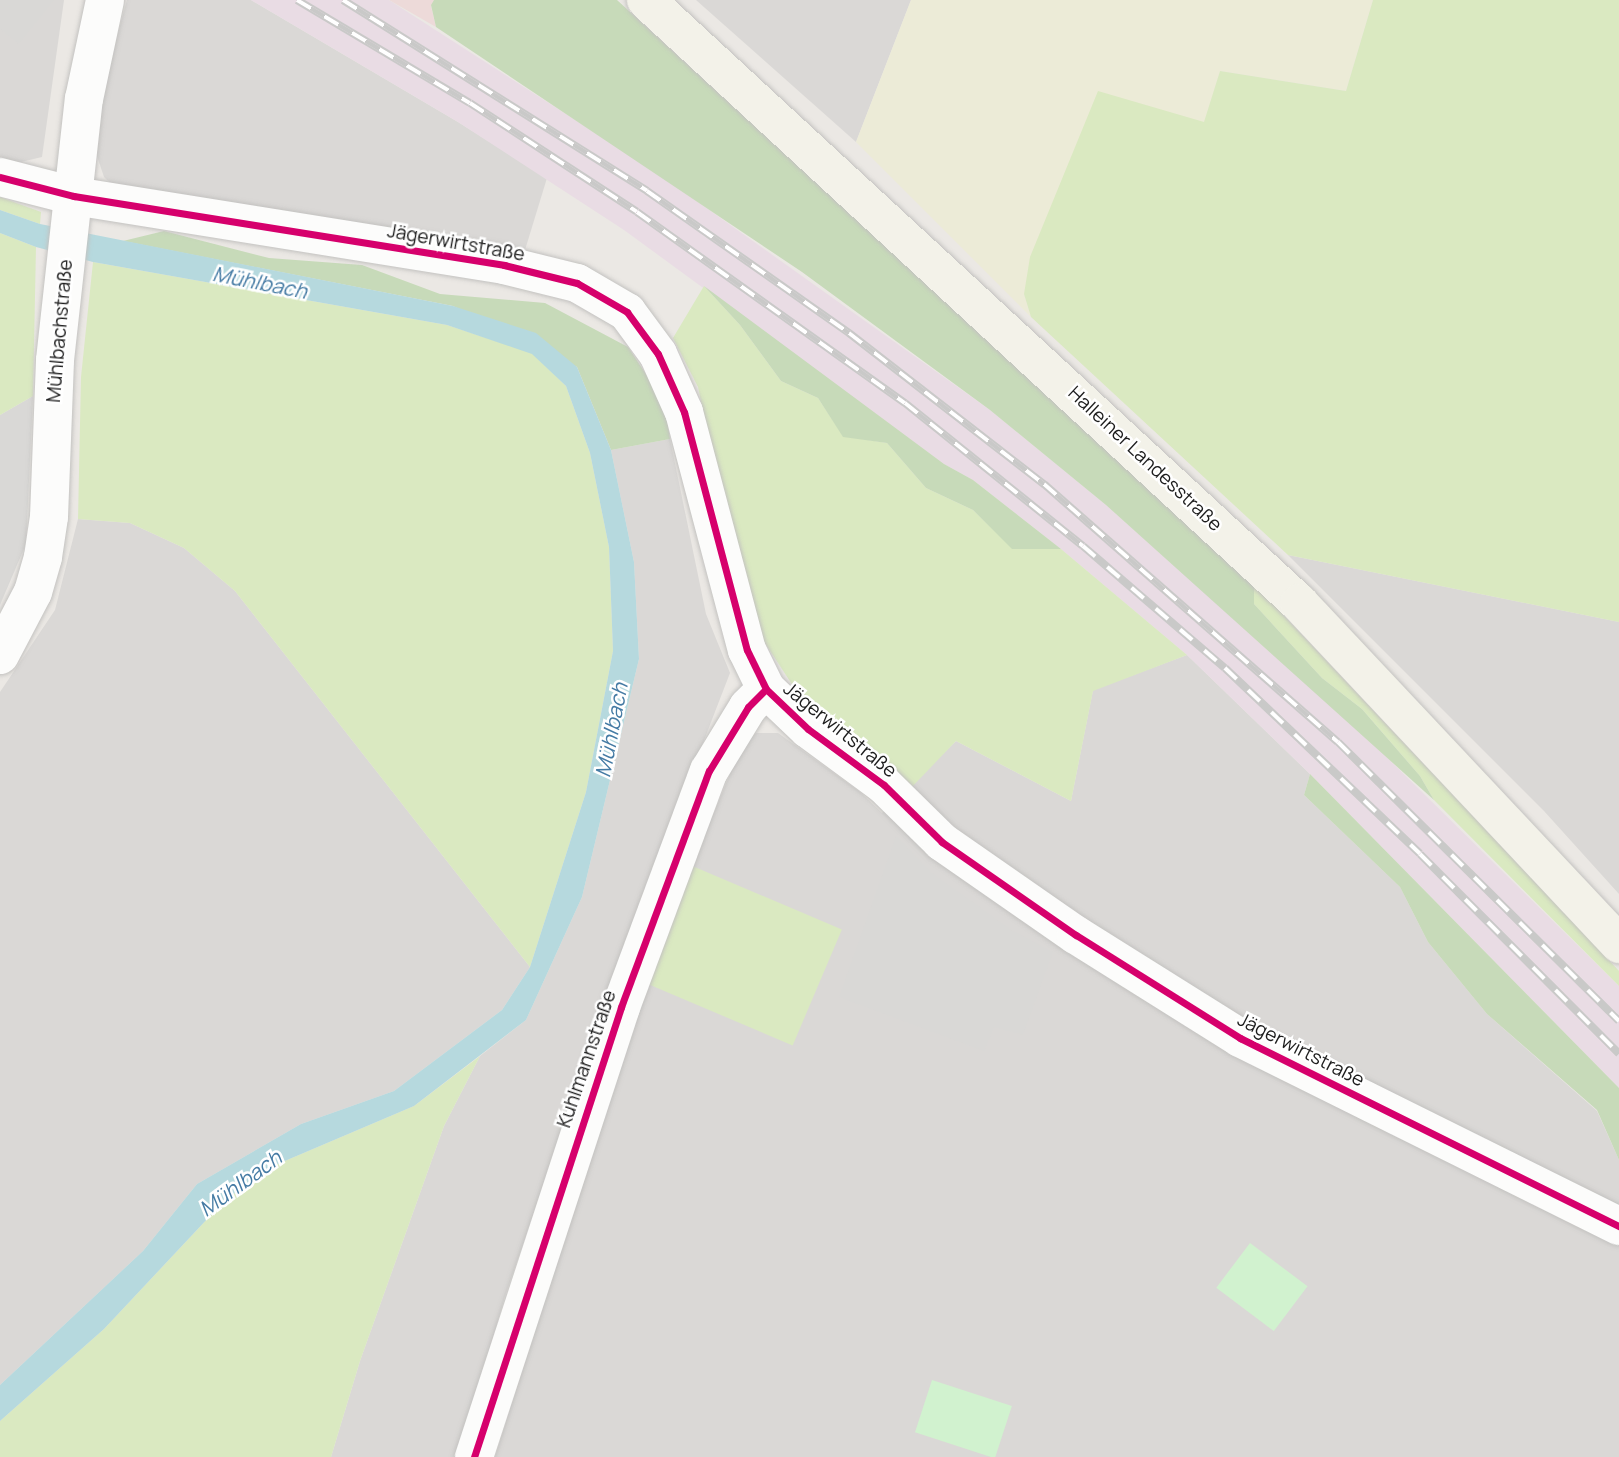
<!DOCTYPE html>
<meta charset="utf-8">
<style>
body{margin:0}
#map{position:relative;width:1619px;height:1457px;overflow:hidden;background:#ebe8e4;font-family:Manrope,sans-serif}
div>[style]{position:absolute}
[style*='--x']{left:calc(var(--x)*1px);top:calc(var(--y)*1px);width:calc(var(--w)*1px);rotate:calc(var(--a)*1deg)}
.residential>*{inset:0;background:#dad8d6}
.commercial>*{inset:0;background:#eddad9}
.industrial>*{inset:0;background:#e9dce4}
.religious>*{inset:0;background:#d9d8d6}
.farmland>*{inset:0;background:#ecebd7}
.grass>*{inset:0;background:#dae9c1;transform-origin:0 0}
.forest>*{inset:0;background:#c7dab9}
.park>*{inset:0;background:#d1f2cf;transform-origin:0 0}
.water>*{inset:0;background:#b6d9de}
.roads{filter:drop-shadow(0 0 2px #c3c2c0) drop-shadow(0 0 2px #c3c2c0)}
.minor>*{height:38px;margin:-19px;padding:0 19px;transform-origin:19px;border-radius:19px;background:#fcfcfb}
.secondary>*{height:38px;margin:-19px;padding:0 19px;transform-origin:19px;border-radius:19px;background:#f3f2e9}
.rail>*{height:8px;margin-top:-4px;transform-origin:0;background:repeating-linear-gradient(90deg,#fff 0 16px,#c9c9c8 0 32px);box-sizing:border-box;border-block:2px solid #c9c9c8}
.cycleway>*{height:7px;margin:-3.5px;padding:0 3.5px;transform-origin:3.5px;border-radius:3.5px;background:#d6006c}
span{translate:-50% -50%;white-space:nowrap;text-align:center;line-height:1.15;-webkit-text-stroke:5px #fff;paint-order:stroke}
.street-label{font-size:19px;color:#1c1c1c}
.water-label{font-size:21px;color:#457ba4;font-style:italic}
</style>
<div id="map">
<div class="residential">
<i style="clip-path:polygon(0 0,64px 0,42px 157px,8px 165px,0 161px)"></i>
<i style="clip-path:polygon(127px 0,251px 0,458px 122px,547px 178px,525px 250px,503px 255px,122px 194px,104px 177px,95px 150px,96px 113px)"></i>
<i style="clip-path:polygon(696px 0,911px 0,856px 142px)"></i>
<i style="clip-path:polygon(670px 439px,706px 614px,730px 673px,638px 911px,505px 1296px,459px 1457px,331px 1457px,360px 1361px,444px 1126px,480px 1056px,526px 1020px,582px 897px,639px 659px,634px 562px,611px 450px)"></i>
<i style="clip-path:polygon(78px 519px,130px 523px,184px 548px,235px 591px,530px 967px,502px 1010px,394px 1091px,301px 1124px,197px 1184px,143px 1251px,0 1385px,0 692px,55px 610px)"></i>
<i style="clip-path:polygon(1288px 555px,1619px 622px,1619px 894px,1544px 811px)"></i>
<i style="clip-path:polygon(1187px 655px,1310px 774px,1304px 795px,1400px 887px,1428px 942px,1487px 1014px,1597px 1111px,1619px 1160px,1619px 1457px,495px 1457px,644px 982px,742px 745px,756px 733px,778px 733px,860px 792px,882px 813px,956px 741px,1071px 801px,1093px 690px)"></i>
</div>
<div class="commercial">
<i style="clip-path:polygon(389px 0,434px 0,431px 6px,436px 27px)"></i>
</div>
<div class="industrial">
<i style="clip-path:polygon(251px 0,389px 0,656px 172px,990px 410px,1106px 505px,1356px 727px,1619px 986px,1619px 1088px,1310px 774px,1187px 655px,1061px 549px,973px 480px,944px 464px,624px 230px,458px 122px)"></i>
</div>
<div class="religious">
<i style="clip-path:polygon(0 0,54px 0,19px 44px,0 29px)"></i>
<i style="clip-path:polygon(33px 396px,26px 544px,0 605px,0 415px)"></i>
<i style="clip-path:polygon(896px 836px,932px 873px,1013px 931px,1053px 952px,1023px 1035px,994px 1027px,984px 1051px,839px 997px)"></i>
</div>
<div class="farmland">
<i style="clip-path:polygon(911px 0,1373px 0,1346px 91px,1220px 71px,1205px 122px,1024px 294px,1031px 317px,856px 142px)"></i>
</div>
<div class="grass">
<i style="clip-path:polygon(1373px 0,1619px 0,1619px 622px,1288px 555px,1031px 317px,1024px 294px,1030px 257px,1098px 91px,1204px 122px,1220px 71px,1346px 91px)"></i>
<i style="clip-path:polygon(0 197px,41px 212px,40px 224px,0 210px)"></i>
<i style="clip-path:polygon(0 233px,36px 247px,33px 396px,0 415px)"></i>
<i style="clip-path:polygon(93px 262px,447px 325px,532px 353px,566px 386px,590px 453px,609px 547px,613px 651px,586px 792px,530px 967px,235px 591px,184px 548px,130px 523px,78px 519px,81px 377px)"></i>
<i style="clip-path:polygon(704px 286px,740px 325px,781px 381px,818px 398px,843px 436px,887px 443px,926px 488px,973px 510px,1012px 548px,1061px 549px,1187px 655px,1093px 691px,1071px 801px,956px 741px,910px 789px,797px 692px,746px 614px,698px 387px,673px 338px)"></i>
<i style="clip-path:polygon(1254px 584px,1619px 971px,1619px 986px,1434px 800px,1420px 776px,1362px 709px,1322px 678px,1254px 604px)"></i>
<i style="left:690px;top:865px;width:165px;height:126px;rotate:23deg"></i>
<i style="clip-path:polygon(480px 1056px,444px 1126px,360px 1361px,331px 1457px,0 1457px,0 1421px,104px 1329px,225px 1200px,273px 1166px,414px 1106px)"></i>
</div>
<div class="forest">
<i style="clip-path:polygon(434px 0,617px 0,1254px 584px,1254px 604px,1322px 678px,1362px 709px,1420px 776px,1434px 800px,1106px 505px,990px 410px,802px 272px,436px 27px,431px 5px)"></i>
<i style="clip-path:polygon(164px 231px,269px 258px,362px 265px,440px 294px,545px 303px,628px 347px,665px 403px,670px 439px,611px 450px,577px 367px,453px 306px,123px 241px)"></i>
<i style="clip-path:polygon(704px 286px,944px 464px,973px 480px,1061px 549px,1012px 549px,973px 510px,926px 488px,887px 443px,843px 437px,818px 398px,781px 381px,740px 325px)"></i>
<i style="clip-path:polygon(1310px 774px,1619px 1088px,1619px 1160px,1597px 1110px,1487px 1014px,1428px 942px,1400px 887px,1304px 795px)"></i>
</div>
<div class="park">
<i style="left:1250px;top:1243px;width:72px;height:56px;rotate:37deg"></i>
<i style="left:932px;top:1380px;width:84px;height:55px;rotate:18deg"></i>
</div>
<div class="water">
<i style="clip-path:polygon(0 210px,40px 224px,453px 306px,536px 333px,577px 367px,611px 450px,634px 562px,639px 659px,582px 897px,526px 1020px,414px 1106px,273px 1166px,225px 1200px,104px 1329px,0 1421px,0 1385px,143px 1251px,197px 1184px,301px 1124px,394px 1091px,502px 1010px,530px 967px,586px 792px,613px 651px,609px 547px,590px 453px,566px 386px,532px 354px,447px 325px,93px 262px,36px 247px,0 233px)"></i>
</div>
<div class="roads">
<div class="minor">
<i style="--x:0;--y:177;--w:76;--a:14.4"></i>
<i style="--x:74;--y:196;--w:436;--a:9.1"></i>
<i style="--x:504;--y:265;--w:75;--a:13.9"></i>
<i style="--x:577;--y:283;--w:58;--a:30.1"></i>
<i style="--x:627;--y:312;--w:52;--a:53.6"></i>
<i style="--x:658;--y:354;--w:64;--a:65.9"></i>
<i style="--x:684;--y:412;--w:246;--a:75.2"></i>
<i style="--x:747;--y:650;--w:43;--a:64"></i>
<i style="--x:766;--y:689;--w:58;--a:43.6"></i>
<i style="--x:808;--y:729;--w:94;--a:36.4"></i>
<i style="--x:884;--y:785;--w:81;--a:44.5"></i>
<i style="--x:942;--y:842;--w:163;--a:34.8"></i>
<i style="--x:1076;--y:935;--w:194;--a:32.1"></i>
<i style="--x:1240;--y:1038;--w:423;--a:26.4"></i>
<i style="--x:0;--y:655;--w:71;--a:-62.4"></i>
<i style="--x:33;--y:592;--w:36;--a:-74"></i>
<i style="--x:43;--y:557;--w:40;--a:-81.5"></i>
<i style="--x:49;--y:517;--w:157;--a:-87.8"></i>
<i style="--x:55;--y:360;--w:263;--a:-83.7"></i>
<i style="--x:84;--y:99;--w:101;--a:-78"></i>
<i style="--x:474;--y:1457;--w:473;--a:-71.9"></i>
<i style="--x:621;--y:1007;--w:252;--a:-69.6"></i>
<i style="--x:709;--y:771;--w:75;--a:-58.6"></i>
<i style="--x:748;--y:707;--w:25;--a:-45"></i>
</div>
<div class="secondary">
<i style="--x:646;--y:0;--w:889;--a:42.72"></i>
<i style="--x:1299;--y:603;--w:468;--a:46.8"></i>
</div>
</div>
<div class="rail">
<i style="--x:297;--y:0;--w:201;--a:30.8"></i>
<i style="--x:470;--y:103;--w:199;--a:33.1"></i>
<i style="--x:637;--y:212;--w:329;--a:35.5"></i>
<i style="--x:905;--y:403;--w:228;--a:38.8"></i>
<i style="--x:1083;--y:546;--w:187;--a:40.7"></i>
<i style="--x:1225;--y:668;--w:269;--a:43.6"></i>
<i style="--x:1420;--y:854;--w:282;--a:45.1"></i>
<i style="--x:343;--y:0;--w:359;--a:32.1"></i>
<i style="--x:647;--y:191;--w:247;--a:35.1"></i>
<i style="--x:849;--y:333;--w:247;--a:37.8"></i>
<i style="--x:1044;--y:484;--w:391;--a:41.3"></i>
<i style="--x:1338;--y:742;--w:396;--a:44.8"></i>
</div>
<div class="cycleway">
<i style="--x:0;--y:177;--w:76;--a:14.4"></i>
<i style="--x:74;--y:196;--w:436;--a:9.1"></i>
<i style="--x:504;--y:265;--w:75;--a:13.9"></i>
<i style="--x:577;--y:283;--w:58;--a:30.1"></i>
<i style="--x:627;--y:312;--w:52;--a:53.6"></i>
<i style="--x:658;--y:354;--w:64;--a:65.9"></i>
<i style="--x:684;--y:412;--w:246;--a:75.2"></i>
<i style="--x:747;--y:650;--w:43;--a:64"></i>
<i style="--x:766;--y:689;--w:58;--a:43.6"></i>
<i style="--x:808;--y:729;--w:94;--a:36.4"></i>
<i style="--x:884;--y:785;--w:81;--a:44.5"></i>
<i style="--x:942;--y:842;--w:163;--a:34.8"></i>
<i style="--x:1076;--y:935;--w:194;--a:32.1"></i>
<i style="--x:1240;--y:1038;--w:423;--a:26.4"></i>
<i style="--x:474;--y:1457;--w:473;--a:-71.9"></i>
<i style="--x:621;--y:1007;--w:252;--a:-69.6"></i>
<i style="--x:709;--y:771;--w:75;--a:-58.6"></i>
<i style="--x:748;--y:707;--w:25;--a:-45"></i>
</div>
<div class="street-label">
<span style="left:456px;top:243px;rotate:10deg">Jägerwirtstraße</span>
<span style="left:60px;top:331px;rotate:-85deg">Mühlbachstraße</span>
<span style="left:1145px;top:459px;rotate:43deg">Halleiner Landesstraße</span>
<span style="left:840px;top:730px;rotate:39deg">Jägerwirtstraße</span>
<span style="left:1301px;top:1050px;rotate:27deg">Jägerwirtstraße</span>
<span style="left:587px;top:1059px;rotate:-71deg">Kuhlmannstraße</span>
</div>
<div class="water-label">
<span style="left:260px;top:282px;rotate:11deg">Mühlbach</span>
<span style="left:611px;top:730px;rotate:-79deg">Mühlbach</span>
<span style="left:240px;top:1183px;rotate:-36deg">Mühlbach</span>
</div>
</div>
